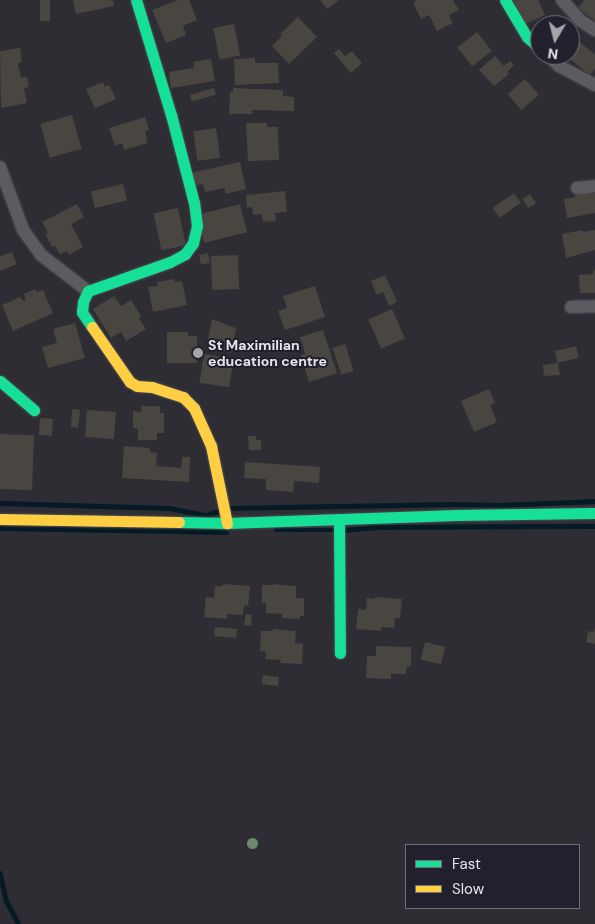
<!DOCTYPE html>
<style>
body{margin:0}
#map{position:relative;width:595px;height:924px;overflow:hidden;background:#2e2d33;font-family:"DM Sans",sans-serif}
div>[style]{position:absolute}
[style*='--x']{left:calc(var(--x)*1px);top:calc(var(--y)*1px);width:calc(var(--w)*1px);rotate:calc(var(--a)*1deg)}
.stream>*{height:4.5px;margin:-2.25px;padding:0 2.25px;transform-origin:2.25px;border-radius:2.25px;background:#041a24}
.building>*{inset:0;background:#494541;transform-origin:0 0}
.roads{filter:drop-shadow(0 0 1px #4c4b51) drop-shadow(0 0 1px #4c4b51)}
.street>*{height:12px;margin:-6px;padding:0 6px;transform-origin:6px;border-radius:6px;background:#5c5b5f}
.fast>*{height:11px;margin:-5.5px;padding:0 5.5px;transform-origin:5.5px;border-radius:5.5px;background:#16e098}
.slow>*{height:11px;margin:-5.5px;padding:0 5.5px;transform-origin:5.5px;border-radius:5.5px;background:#ffcf43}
.trees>*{width:11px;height:11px;margin:-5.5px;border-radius:50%;background:#6c896e}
.dots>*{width:14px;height:14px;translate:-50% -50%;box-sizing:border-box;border:2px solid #22202c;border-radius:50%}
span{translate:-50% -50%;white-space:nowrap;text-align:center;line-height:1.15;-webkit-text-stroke:4px #22202c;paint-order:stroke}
.poi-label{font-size:14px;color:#e5e4ec;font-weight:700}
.left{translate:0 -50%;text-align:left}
.legend{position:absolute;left:405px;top:844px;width:175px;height:65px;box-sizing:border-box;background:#22202c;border:1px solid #706e79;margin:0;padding:6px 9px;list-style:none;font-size:15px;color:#e5e4ec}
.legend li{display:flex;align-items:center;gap:10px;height:25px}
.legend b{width:25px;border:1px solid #706e79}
.north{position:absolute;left:530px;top:15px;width:50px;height:50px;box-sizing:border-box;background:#22202c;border:1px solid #706e79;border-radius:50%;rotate:188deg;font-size:14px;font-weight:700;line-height:20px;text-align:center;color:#e5e4ec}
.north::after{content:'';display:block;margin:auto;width:18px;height:22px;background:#a5a4ab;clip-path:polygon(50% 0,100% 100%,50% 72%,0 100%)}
</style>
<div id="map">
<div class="stream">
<i style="--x:0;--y:503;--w:169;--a:1.7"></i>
<i style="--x:169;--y:508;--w:38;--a:11"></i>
<i style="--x:206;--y:515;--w:14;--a:-17"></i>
<i style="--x:227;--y:508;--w:225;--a:-1"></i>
<i style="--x:452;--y:504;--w:50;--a:1.1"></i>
<i style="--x:502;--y:505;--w:93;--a:-2.5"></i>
<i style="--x:0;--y:528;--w:226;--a:1"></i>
<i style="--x:276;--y:530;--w:60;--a:0"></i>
<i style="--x:344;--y:530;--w:36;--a:-5"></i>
<i style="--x:380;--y:527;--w:215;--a:-0.3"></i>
<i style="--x:0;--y:873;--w:28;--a:77"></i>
<i style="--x:6;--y:900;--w:27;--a:62"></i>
</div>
<div class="building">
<i style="left:40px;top:0;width:10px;height:21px"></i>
<i style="clip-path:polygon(73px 0,113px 0,114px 6px,76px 14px)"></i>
<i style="clip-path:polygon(178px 0,189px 0,197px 20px,183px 26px,186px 35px,166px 43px,152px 10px)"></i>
<i style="clip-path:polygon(320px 0,339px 0,327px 9px)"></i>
<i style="clip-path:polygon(417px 0,453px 0,459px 10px,449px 15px,453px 23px,437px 31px,429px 15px,421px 19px,413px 3px)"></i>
<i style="clip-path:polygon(513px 0,538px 0,545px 15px,525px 24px)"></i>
<i style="clip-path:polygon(584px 0,595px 0,595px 21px,578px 8px)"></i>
<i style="clip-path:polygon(298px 17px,317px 37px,289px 64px,272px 46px,282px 36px,280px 34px)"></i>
<i style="left:234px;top:24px;width:32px;height:21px;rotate:79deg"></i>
<i style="left:477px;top:32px;width:24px;height:25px;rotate:52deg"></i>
<i style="clip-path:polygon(570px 35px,595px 54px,595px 69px,590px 75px,565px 55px,570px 55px)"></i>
<i style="clip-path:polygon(20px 48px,22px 62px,18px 63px,21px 78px,27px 77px,29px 87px,24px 88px,27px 103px,1px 108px,0 51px)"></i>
<i style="clip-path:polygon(339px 49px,345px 56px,352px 51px,362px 63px,351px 73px,334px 53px)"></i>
<i style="clip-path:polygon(495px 56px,504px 66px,510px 61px,514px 65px,507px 72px,509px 74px,494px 86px,479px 70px)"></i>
<i style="clip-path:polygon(255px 58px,255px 63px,278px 63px,279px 83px,235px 85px,234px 59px)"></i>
<i style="clip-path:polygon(211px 59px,215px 81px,171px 88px,169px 72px,194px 68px,193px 62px)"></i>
<i style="left:525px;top:79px;width:21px;height:23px;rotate:49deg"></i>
<i style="clip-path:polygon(103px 82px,105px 87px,109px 85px,116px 99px,95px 108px,86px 89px)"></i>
<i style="left:214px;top:88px;width:7px;height:25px;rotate:74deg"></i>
<i style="clip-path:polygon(233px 88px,283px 90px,283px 96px,294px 97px,294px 111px,252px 110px,252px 114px,229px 114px,230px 92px,233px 92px)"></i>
<i style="left:72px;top:115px;width:35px;height:33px;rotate:74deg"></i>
<i style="clip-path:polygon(145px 117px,149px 130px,145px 131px,148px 143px,124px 150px,122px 143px,115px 146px,109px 128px)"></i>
<i style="clip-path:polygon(246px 123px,267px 123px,267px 127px,278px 127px,279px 160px,248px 161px)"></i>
<i style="left:216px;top:128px;width:30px;height:23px;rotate:82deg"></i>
<i style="clip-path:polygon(240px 162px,246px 189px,226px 194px,224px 188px,205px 192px,203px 184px,193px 186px,190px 173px)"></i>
<i style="left:123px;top:184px;width:17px;height:33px;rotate:77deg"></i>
<i style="clip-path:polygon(591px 190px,592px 194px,595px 193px,595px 213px,567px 218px,564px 199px,575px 197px,574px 193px)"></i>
<i style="clip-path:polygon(285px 191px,287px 212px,275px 213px,276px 221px,263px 222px,262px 214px,253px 215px,252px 207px,247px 208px,246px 195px)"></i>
<i style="left:514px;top:193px;width:12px;height:26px;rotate:55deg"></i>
<i style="left:530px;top:194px;width:11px;height:9px;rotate:56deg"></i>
<i style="clip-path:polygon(77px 204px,84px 217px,71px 224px,83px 247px,69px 255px,67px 251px,60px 254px,55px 246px,52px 247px,45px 234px,48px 233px,42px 222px)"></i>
<i style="left:240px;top:204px;width:29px;height:44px;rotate:76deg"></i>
<i style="left:178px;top:208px;width:38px;height:25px;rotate:78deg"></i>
<i style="clip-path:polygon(583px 230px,583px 232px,595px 230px,595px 250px,566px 258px,562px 234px)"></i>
<i style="clip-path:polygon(12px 252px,17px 264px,0 271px,0 256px)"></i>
<i style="left:208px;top:253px;width:10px;height:9px;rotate:79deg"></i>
<i style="left:238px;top:255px;width:34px;height:27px;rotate:88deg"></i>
<i style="clip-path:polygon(593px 270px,595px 270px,595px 293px,580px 293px,579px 275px,593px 274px)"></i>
<i style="clip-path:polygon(385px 275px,397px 302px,389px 306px,383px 292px,377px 295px,371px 281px)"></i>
<i style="clip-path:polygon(174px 279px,175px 282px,182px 281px,187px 305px,153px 312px,148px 287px,158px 286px,157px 282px)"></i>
<i style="clip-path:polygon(315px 286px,325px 317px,285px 330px,278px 311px,287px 308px,283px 296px)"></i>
<i style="clip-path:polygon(35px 289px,36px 292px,43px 290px,53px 313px,13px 331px,2px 305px,20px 297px,23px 301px,26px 300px,24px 294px)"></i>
<i style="clip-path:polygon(114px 296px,121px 306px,131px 300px,141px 316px,139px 318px,146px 329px,126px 341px,121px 332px,111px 338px,93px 309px)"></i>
<i style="left:392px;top:309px;width:32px;height:26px;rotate:66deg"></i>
<i style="clip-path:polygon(212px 319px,236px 328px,231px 353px,206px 348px)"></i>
<i style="clip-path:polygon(75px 323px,85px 358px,48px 368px,42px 347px,57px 343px,53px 329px)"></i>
<i style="clip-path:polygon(323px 330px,337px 373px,309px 382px,301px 355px,305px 354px,300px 337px)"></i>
<i style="clip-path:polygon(167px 332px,188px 332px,188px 336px,197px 336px,197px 363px,167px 363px)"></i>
<i style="left:345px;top:344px;width:28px;height:13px;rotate:72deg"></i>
<i style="left:576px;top:346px;width:12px;height:22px;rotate:76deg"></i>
<i style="left:204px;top:354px;width:30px;height:29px;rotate:9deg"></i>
<i style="clip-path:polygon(558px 363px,560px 375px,544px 376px,543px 365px)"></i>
<i style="clip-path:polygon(489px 389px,495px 403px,490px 405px,497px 422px,474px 432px,461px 401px)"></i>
<i style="clip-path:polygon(141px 406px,160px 406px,160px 413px,164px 413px,164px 433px,157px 433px,157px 440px,138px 440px,138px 429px,133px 428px,133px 411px,141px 412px)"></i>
<i style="clip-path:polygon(72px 409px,80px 410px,78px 428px,71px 427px)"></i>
<i style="left:87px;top:410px;width:29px;height:27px;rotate:4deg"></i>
<i style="left:40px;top:418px;width:13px;height:17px;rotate:4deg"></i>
<i style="left:0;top:434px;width:34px;height:55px;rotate:2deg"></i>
<i style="clip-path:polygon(248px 436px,256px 436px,256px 440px,261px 440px,261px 450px,249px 450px)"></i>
<i style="clip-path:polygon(124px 446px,150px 448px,150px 452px,157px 453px,156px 466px,181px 468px,182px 457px,190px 457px,189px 482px,122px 478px)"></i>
<i style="clip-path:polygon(245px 462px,320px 467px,319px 483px,294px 481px,293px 492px,266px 490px,266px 479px,244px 478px)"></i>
<i style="clip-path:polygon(223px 584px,250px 586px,248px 606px,244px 605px,243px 615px,227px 614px,227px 619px,204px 617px,206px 597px,214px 598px,215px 586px,223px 586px)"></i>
<i style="clip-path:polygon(274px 584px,296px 586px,296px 598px,304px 598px,304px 616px,300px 616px,300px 619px,282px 618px,282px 614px,266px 613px,266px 603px,262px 603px,262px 585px,274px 585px)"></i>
<i style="clip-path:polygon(375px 597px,402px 599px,400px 618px,395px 618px,394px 628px,381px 627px,381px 631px,356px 629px,358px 609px,366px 610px,367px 598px,375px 599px)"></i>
<i style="clip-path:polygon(246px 614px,252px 615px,251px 626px,244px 625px)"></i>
<i style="left:215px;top:627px;width:22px;height:9px;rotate:5deg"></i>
<i style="clip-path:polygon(595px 628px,595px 644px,586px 642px,588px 631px,593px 632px)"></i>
<i style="clip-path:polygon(273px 629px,296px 631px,295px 643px,303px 644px,302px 664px,280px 663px,281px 660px,265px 659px,266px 652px,260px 651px,261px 631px,273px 631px)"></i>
<i style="left:425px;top:642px;width:21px;height:18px;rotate:14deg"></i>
<i style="clip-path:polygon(376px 646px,411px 647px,411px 666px,407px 666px,406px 674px,391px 674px,391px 679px,366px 678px,367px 656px,376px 656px)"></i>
<i style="left:263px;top:675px;width:16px;height:9px;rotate:7deg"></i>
</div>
<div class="roads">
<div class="street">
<i style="--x:562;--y:0;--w:28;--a:48"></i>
<i style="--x:581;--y:21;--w:17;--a:33"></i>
<i style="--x:548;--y:55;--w:16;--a:45"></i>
<i style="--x:559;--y:66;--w:41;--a:27.8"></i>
<i style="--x:0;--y:167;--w:67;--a:69.9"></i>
<i style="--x:23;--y:230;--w:31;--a:54"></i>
<i style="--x:41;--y:255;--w:59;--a:37.5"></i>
<i style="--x:577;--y:188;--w:18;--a:-6"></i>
<i style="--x:571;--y:307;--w:24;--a:-2"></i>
</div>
<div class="fast">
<i style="--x:505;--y:0;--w:43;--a:59.3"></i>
<i style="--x:527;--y:37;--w:17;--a:40"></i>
<i style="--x:92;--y:327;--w:18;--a:-124"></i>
<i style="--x:82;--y:312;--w:10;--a:-84"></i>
<i style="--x:83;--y:302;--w:12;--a:-66"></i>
<i style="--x:88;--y:291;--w:87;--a:-19.5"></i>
<i style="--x:170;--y:262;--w:17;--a:-28"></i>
<i style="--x:185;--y:254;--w:14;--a:-54"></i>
<i style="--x:193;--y:243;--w:17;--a:-77"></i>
<i style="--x:197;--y:226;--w:23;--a:-97"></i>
<i style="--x:194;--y:203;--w:91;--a:-104.6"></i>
<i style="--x:171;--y:115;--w:120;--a:-106.9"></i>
<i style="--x:0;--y:381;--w:45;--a:40.5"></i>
<i style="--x:339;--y:519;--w:134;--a:89.6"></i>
<i style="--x:179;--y:522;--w:48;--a:1.2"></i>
<i style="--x:227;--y:523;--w:229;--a:-2"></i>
<i style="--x:456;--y:515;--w:139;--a:-0.8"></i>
</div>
<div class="slow">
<i style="--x:92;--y:327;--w:67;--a:55.4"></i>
<i style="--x:130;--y:382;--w:8;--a:30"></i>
<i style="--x:137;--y:386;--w:15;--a:4"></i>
<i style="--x:152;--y:387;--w:33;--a:18"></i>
<i style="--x:183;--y:397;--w:16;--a:45"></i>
<i style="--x:194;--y:408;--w:42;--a:65.9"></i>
<i style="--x:211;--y:446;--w:79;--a:78.3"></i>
<i style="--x:0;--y:519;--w:179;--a:1"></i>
</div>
</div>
<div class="trees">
<i style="left:252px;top:843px"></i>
</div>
<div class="dots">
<i style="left:198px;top:353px;background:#a5a4ab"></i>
</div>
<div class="poi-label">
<span class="left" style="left:208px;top:353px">St Maximilian<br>education centre</span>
</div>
<ul class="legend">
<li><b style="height:6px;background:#16e098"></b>Fast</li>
<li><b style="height:6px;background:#ffcf43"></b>Slow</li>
</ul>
<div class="north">N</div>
</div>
